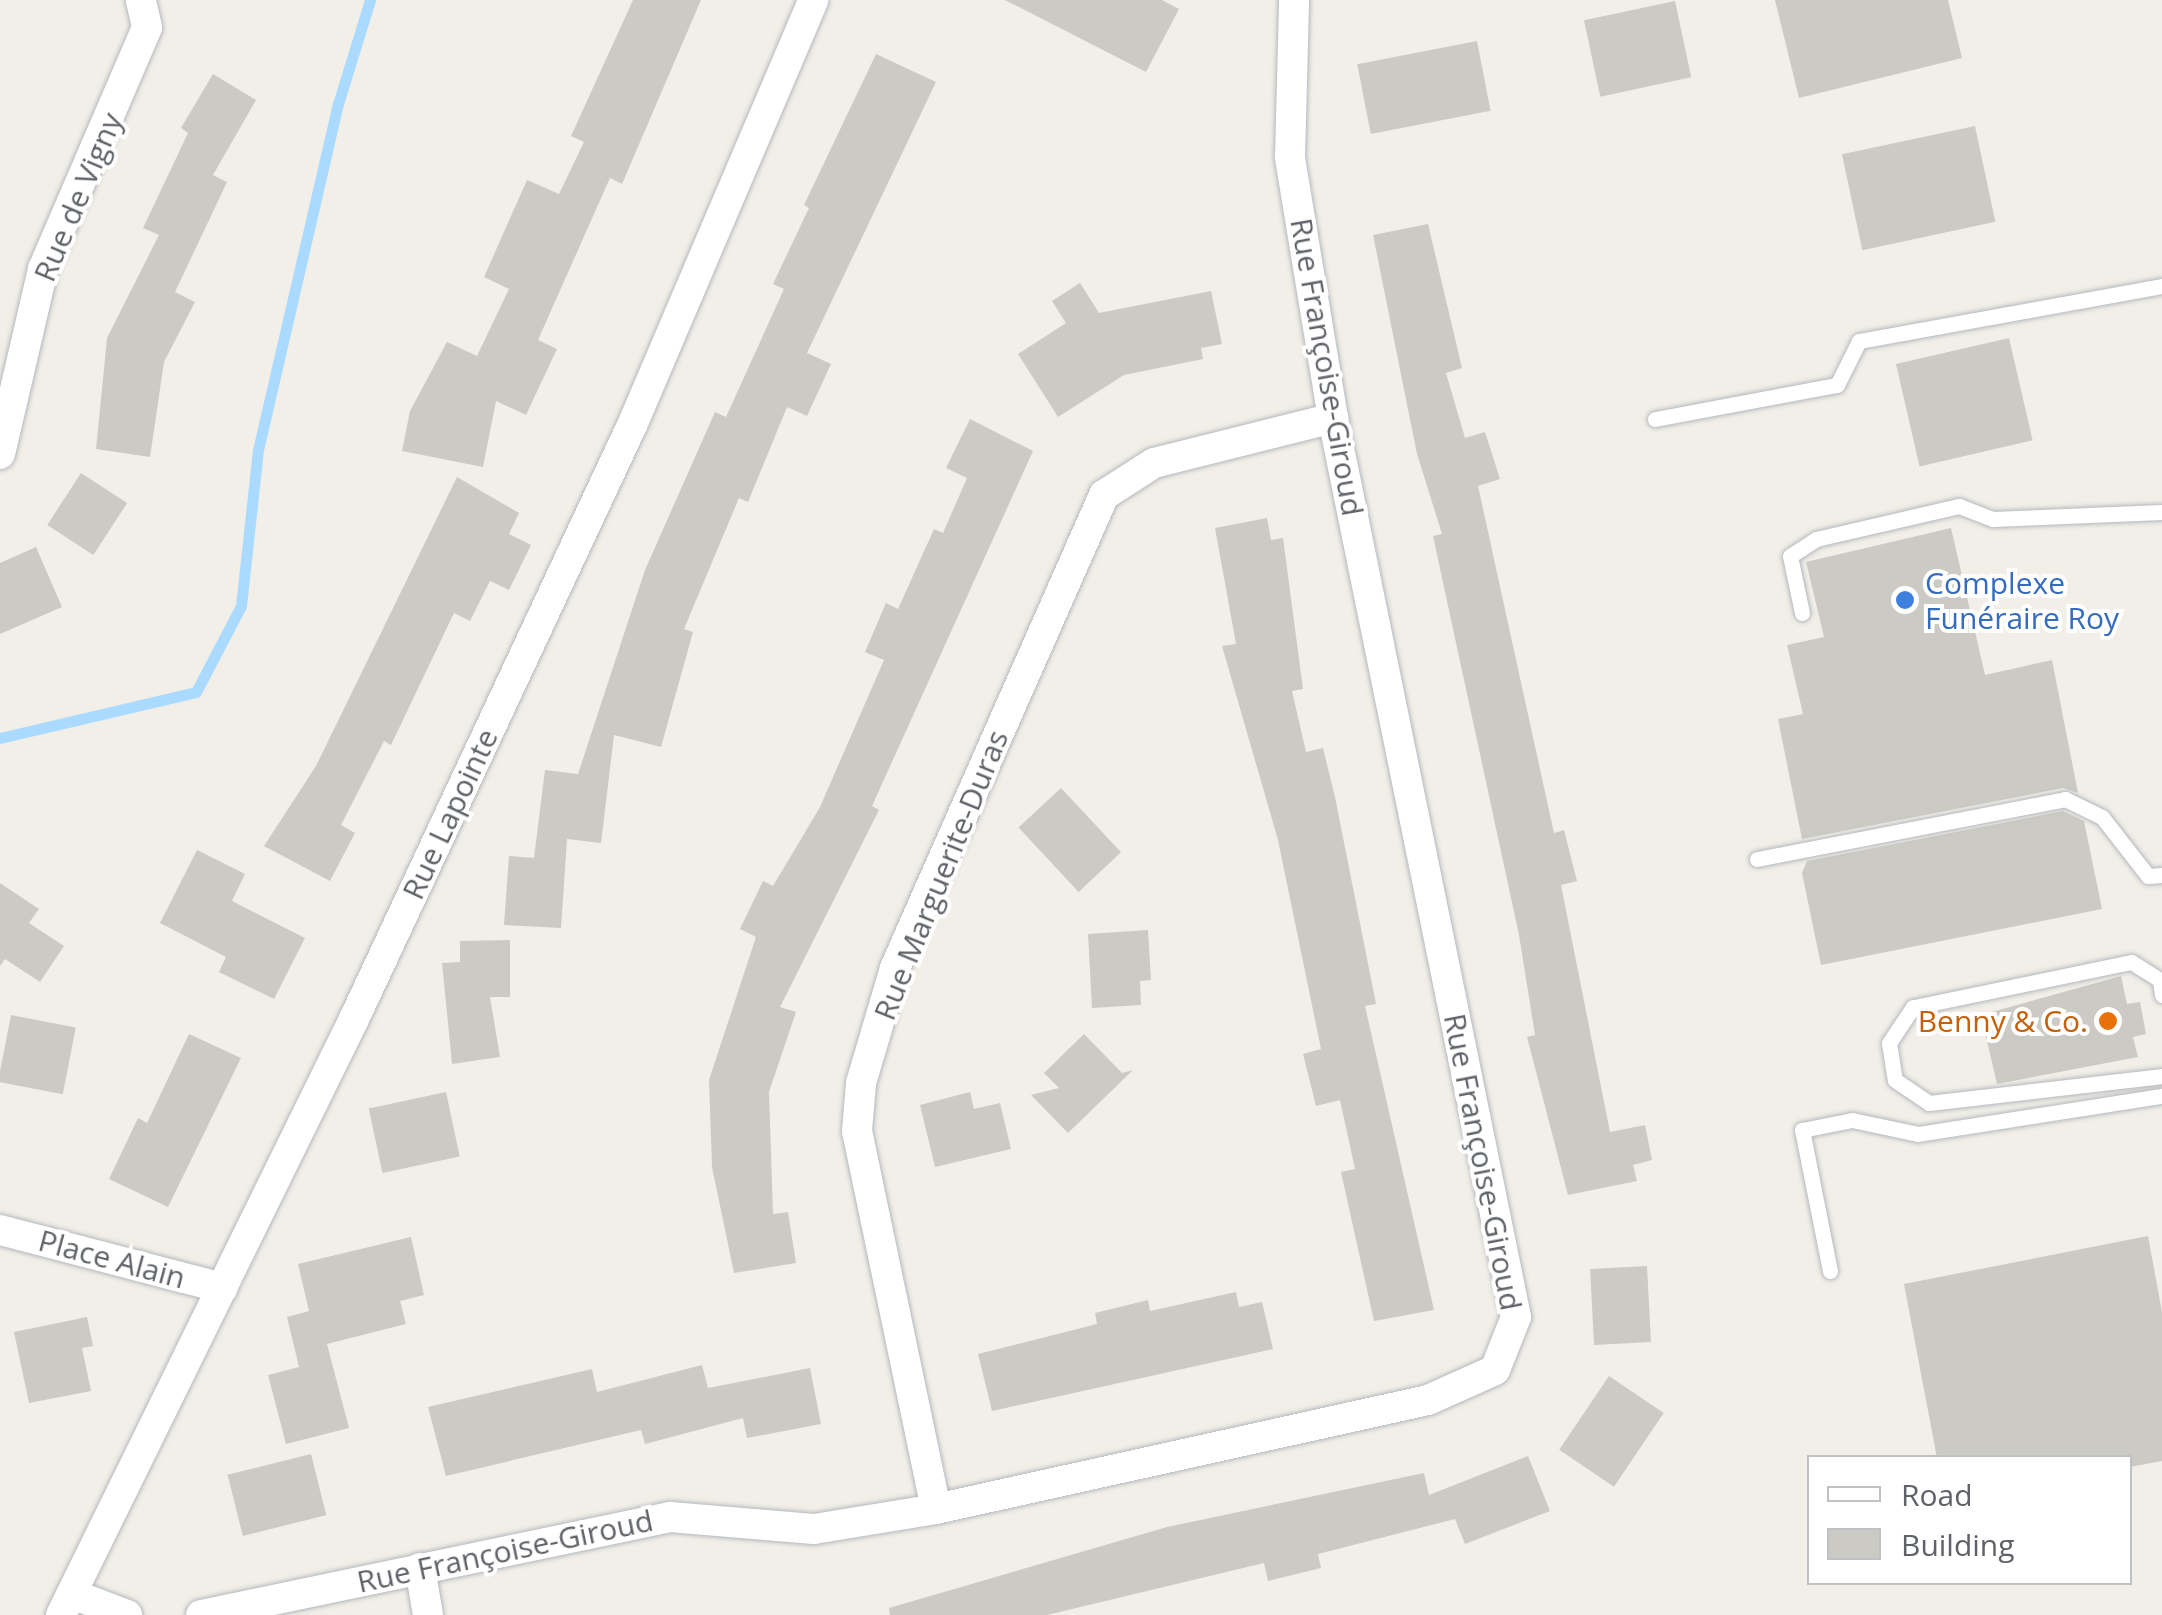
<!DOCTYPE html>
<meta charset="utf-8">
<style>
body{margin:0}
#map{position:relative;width:2162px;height:1615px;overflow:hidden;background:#f1efe8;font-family:"Open Sans",sans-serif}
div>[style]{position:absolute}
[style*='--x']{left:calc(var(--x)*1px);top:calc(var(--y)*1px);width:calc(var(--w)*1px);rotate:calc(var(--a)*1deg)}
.stream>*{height:11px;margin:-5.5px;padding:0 5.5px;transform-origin:5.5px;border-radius:5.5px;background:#aadaff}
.building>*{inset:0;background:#cccac5;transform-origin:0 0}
.roads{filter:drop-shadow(0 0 2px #b5b8bc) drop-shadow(0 0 2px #b5b8bc)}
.service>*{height:15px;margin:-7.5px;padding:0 7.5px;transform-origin:7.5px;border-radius:7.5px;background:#fff}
.minor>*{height:30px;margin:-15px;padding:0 15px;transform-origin:15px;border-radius:15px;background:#fff}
.dots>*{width:28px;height:28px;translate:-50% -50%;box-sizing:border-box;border:5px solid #fff;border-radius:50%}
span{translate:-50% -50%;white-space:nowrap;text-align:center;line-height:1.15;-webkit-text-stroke:8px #fff;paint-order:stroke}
.street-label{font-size:30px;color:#5f6368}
.shop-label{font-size:30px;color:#366cbe}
.left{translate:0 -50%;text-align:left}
.food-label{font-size:30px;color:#c56008}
.right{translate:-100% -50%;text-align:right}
.legend{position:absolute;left:1807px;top:1455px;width:325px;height:130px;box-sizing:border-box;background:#fff;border:2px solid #bfc1c3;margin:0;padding:12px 18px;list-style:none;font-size:30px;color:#5f6368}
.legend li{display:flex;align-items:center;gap:20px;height:50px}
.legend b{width:50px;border:2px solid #bfc1c3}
</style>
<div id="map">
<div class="stream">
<i style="--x:0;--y:738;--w:201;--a:-13.2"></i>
<i style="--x:196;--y:692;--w:97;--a:-62.4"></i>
<i style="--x:241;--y:606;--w:157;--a:-83.8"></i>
<i style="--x:258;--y:450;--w:355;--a:-77"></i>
<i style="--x:338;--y:104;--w:109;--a:-72.9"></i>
</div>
<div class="building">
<i style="clip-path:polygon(633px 0,701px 0,622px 184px,610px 178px,538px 340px,557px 349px,526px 415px,496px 401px,483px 467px,402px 451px,410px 411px,447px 342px,477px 356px,509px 289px,484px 277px,527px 180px,559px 194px,584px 142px,571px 136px)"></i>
<i style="clip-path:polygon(1005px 0,1162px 0,1179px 9px,1146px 72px)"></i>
<i style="clip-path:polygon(1775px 0,1948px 0,1962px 58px,1799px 98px)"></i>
<i style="left:1675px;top:1px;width:78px;height:93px;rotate:78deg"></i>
<i style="left:1477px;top:41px;width:71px;height:122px;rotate:79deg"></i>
<i style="clip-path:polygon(876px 54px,936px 82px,807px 353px,831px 364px,807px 416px,787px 407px,748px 502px,739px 498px,684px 629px,693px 632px,661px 747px,614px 735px,601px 843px,567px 839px,561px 928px,504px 925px,509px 856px,534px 858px,545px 770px,578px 774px,645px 570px,715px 412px,726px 417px,784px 289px,773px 284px,809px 208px,804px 205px)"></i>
<i style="clip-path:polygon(213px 74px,256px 100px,213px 175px,227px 182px,175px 292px,195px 302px,164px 362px,150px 457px,96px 449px,107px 338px,159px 235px,143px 228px,188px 133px,181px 128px)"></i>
<i style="left:1975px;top:126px;width:98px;height:136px;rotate:78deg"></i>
<i style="clip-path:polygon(1428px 224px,1462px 368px,1446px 373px,1465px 438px,1485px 432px,1500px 479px,1478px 486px,1554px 833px,1564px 830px,1577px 881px,1561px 885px,1610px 1132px,1645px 1125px,1652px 1160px,1633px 1165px,1637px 1181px,1568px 1195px,1527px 1037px,1535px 1035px,1519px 935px,1433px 536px,1442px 534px,1417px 454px,1373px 235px)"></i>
<i style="clip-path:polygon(1080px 283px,1099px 313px,1211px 291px,1222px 344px,1201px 348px,1203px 359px,1124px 375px,1058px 417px,1018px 354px,1066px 323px,1052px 301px)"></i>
<i style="left:2009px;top:338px;width:105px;height:116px;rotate:77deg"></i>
<i style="clip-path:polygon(970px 419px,1033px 451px,872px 806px,879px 810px,780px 1007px,796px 1012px,769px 1092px,773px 1214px,788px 1212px,796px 1263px,734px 1273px,712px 1167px,709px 1080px,756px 937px,740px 929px,763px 881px,773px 886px,820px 807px,884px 660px,865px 652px,886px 603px,898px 609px,934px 529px,943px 533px,967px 478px,946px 468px)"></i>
<i style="left:81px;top:473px;width:55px;height:62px;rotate:33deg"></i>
<i style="clip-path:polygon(457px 477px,519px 513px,509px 534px,531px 545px,509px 590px,490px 581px,470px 621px,454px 613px,391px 745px,384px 741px,341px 825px,355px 833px,330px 881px,264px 846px,316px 766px)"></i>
<i style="clip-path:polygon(1267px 518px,1271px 540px,1283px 538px,1303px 689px,1292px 691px,1306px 752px,1323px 748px,1335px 797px,1376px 1004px,1365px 1006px,1434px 1310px,1374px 1321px,1341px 1172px,1355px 1169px,1340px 1100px,1316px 1106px,1303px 1054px,1321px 1049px,1278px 840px,1222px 646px,1236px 644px,1215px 528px)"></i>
<i style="clip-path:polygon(1951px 528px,1985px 675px,2052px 660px,2078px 793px,2063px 788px,1802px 839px,1778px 719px,1803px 714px,1787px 645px,1824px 637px,1806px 562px)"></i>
<i style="clip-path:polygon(36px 547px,62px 607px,0 634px,0 563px)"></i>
<i style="left:1061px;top:788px;width:88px;height:58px;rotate:47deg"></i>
<i style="clip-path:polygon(2063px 811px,2084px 821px,2102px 909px,1821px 965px,1802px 873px,1807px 861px)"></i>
<i style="clip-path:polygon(197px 850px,245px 874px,232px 901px,305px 938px,274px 999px,219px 972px,226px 957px,160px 923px)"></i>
<i style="clip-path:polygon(0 883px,39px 909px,29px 923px,64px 946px,40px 982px,5px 959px,0 966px)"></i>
<i style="clip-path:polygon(1148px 930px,1151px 980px,1140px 981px,1141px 1005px,1092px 1008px,1088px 934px)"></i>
<i style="clip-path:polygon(510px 940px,510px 997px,490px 997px,500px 1057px,452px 1064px,442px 963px,460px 962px,460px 941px)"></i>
<i style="clip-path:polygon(2121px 976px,2127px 1004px,2140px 1002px,2146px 1034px,2133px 1037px,2138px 1057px,1997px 1084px,1981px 1015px)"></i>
<i style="left:11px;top:1015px;width:66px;height:68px;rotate:11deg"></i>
<i style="clip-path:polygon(189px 1034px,241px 1058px,168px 1207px,109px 1179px,138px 1118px,147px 1123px)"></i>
<i style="clip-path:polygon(1084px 1034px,1122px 1073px,1133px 1070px,1068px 1133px,1031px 1095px,1059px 1088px,1044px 1073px)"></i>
<i style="left:446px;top:1092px;width:66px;height:79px;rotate:78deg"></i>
<i style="clip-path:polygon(970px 1092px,974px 1109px,1000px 1103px,1011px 1149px,935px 1167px,920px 1105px)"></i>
<i style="clip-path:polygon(2148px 1236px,2162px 1312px,2162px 1461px,2130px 1467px,2130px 1458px,1937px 1458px,1904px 1284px)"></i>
<i style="clip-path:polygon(411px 1237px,424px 1295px,400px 1301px,406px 1324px,327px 1344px,349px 1428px,286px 1444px,268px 1375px,299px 1367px,287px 1317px,309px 1311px,298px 1264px)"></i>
<i style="left:1647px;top:1266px;width:76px;height:57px;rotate:87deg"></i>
<i style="clip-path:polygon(1236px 1292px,1239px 1307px,1262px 1302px,1273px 1349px,992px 1411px,978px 1354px,1097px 1324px,1095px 1313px,1148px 1300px,1150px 1311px)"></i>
<i style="clip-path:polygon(87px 1317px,93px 1346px,82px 1348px,91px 1391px,29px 1403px,14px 1332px)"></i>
<i style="clip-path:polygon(702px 1365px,708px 1388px,810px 1368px,821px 1424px,747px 1438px,743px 1418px,645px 1444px,641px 1430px,446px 1476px,428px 1407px,592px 1369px,597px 1392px)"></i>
<i style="left:1609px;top:1376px;width:66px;height:89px;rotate:34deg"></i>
<i style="left:311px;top:1454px;width:63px;height:86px;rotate:76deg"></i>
<i style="clip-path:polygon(1528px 1456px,1550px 1511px,1465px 1544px,1455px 1519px,1318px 1554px,1321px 1568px,1268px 1581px,1264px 1563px,1047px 1615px,890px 1615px,889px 1608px,1167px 1527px,1424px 1473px,1429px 1495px)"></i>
</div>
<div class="roads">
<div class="service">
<i style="--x:1655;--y:419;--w:185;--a:-10.6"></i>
<i style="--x:1837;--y:385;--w:49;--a:-63.4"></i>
<i style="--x:1859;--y:341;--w:308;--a:-10.3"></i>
<i style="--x:1802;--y:613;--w:58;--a:-101.9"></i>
<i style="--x:1790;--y:556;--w:31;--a:-33"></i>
<i style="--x:1816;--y:539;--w:147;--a:-13"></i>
<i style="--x:1959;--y:506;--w:36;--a:21"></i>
<i style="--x:1993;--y:519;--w:169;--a:-2.4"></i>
<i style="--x:1757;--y:859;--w:314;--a:-11"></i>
<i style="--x:2065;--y:799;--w:41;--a:25.9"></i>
<i style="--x:2102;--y:817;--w:75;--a:52.1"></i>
<i style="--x:2148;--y:876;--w:14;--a:-4"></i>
<i style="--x:2162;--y:995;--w:15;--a:-98"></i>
<i style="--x:2160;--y:980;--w:34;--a:-148"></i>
<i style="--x:2131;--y:962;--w:223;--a:168.3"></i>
<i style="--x:1913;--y:1007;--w:43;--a:123.7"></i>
<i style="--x:1889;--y:1043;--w:37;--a:81"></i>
<i style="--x:1895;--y:1080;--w:41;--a:34.1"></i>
<i style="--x:1929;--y:1103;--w:235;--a:-6.6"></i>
<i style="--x:1830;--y:1271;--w:144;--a:-101.2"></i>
<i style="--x:1802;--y:1130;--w:51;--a:-11.3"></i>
<i style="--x:1852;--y:1120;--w:67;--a:12"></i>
<i style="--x:1918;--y:1134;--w:247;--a:-8.9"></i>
</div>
<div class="minor">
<i style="--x:0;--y:454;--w:190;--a:-76.9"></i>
<i style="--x:43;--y:269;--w:263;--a:-66.7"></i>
<i style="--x:147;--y:27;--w:28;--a:-103"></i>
<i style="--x:0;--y:1230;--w:230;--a:14.6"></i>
<i style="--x:936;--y:1509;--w:386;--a:-101.8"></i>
<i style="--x:857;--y:1131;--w:48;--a:-85.2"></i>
<i style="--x:861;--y:1083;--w:120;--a:-73.5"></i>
<i style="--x:895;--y:968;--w:517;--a:-66.16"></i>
<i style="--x:1104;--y:495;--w:59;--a:-32.6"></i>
<i style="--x:1154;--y:463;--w:185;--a:-14.1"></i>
<i style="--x:420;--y:1568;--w:48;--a:80.3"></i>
<i style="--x:72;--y:1594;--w:59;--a:20.9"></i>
<i style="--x:61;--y:1615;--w:664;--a:-63.82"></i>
<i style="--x:354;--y:1019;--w:658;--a:-64.91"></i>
<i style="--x:633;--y:423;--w:460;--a:-66.9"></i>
<i style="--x:201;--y:1615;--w:479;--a:-11.8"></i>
<i style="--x:670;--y:1517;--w:144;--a:4.8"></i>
<i style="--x:814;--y:1529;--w:124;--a:-9.3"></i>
<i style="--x:936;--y:1509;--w:504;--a:-12.49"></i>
<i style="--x:1428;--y:1400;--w:73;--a:-24.1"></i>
<i style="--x:1495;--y:1370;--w:57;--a:-68.4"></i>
<i style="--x:1516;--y:1317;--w:917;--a:-101.51"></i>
<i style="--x:1333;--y:418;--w:265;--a:-99.4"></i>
<i style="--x:1290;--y:157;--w:157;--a:-88.5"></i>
</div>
</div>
<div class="dots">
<i style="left:1905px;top:600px;background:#3f7fe0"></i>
<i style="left:2108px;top:1021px;background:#e8710a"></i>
</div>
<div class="street-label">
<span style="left:78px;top:197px;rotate:-67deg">Rue de Vigny</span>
<span style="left:1327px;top:367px;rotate:80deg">Rue Françoise-Giroud</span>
<span style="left:450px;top:814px;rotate:-65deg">Rue Lapointe</span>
<span style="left:941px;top:875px;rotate:-68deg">Rue Marguerite-Duras</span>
<span style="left:1483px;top:1162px;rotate:79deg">Rue Françoise-Giroud</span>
<span style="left:112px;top:1259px;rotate:15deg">Place Alain</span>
<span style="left:505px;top:1551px;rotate:-12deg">Rue Françoise-Giroud</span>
</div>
<div class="shop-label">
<span class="left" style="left:1925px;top:600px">Complexe<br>Funéraire Roy</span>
</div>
<div class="food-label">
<span class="right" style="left:2088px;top:1021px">Benny &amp; Co.</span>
</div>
<ul class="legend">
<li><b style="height:12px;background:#fff"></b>Road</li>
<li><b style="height:28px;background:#cccac5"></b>Building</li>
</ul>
</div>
